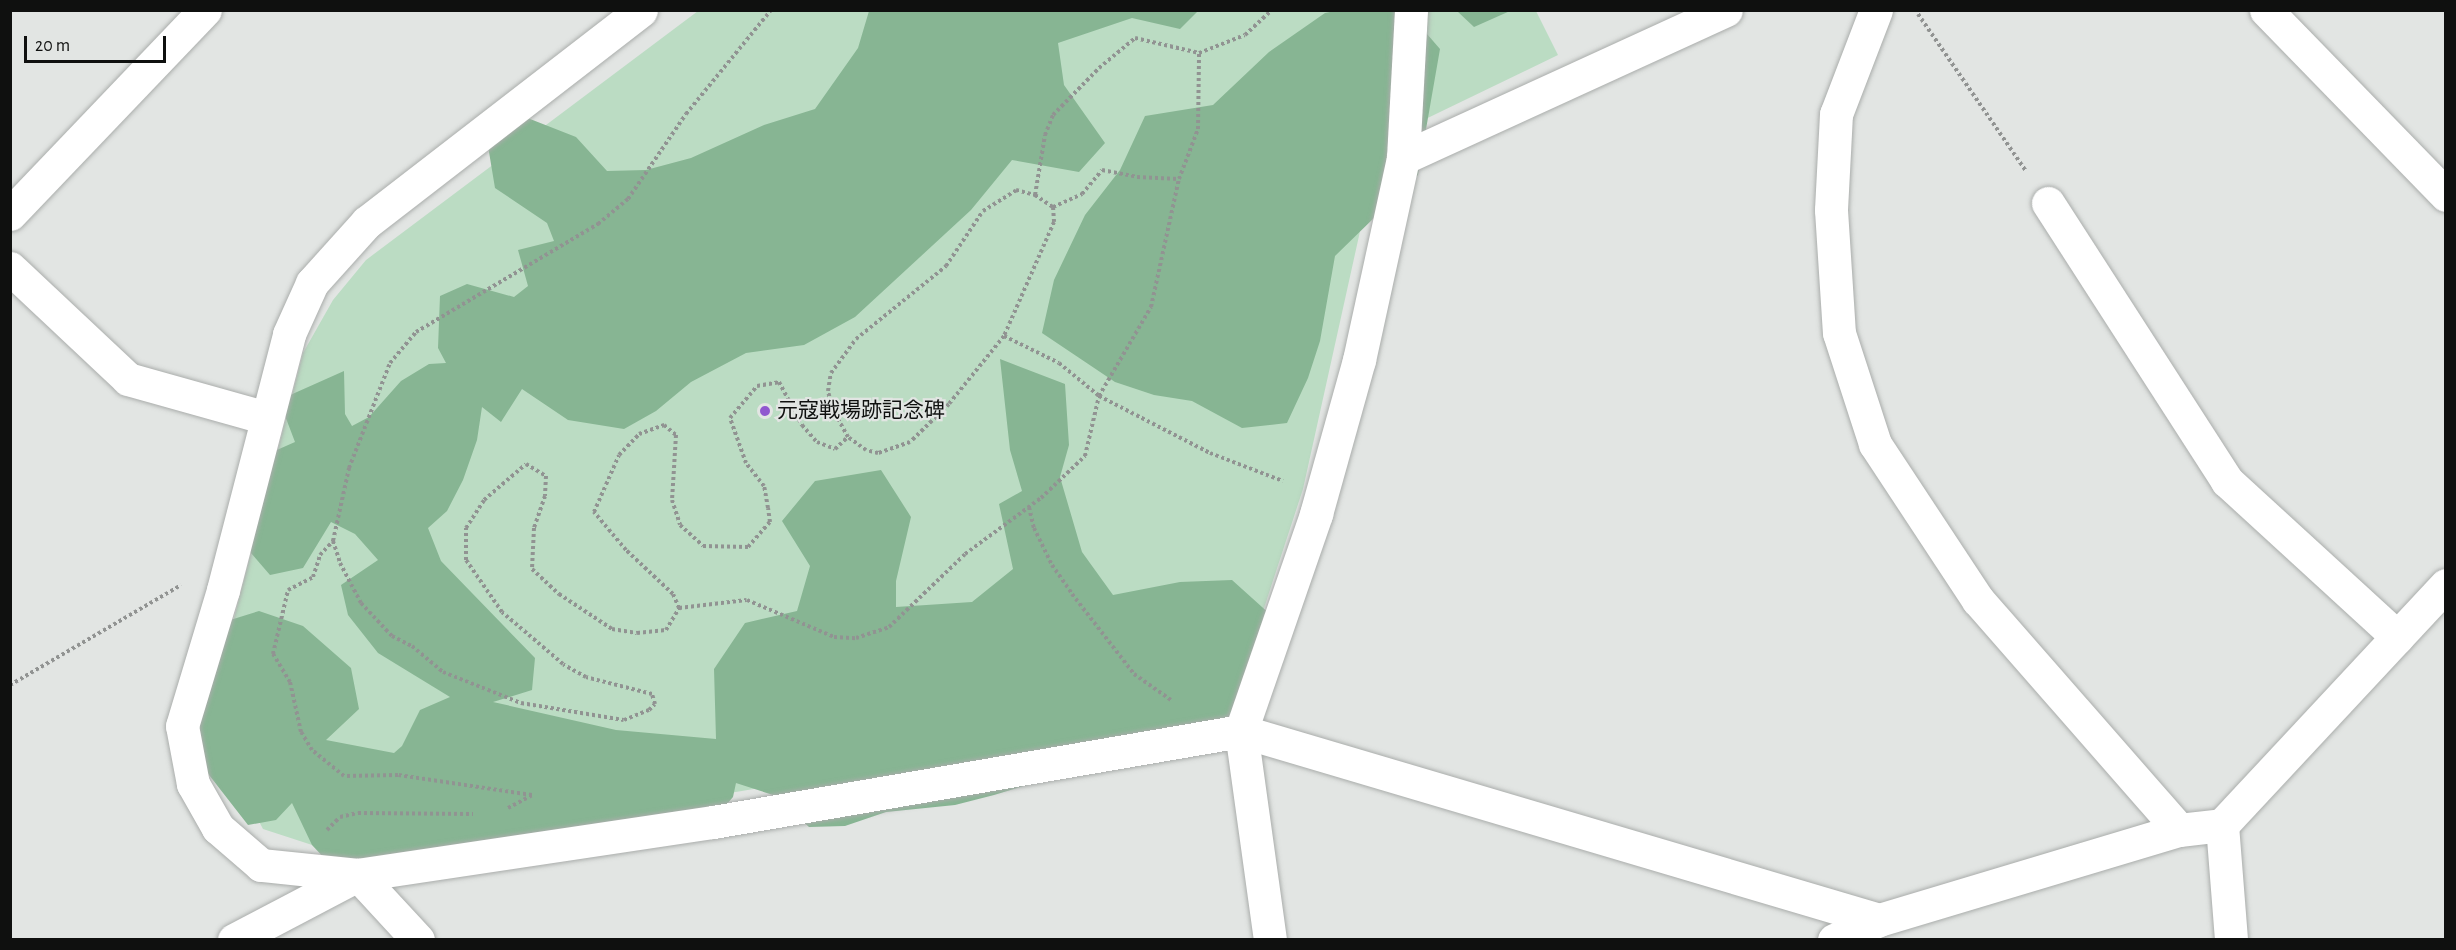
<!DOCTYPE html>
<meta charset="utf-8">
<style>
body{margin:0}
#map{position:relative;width:2456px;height:950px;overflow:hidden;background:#e2e5e3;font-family:"Alegreya Sans","Noto Sans JP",sans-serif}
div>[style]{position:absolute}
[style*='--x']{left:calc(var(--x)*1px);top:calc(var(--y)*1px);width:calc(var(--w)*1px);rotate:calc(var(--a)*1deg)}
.green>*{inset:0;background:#bbdcc3}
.forest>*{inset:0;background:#87b593}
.path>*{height:4px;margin-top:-2px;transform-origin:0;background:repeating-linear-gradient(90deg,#919392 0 3px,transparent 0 6px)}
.roads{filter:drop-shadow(0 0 2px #aaadab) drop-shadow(0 0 2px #aaadab)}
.minor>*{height:33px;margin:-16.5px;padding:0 16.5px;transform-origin:16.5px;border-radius:16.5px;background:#fff}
.tertiary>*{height:33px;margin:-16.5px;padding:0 16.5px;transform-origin:16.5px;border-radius:16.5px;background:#fff}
.dots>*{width:16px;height:16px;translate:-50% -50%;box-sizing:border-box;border:3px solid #e2e5e3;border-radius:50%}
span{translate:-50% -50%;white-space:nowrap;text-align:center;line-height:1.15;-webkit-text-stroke:4.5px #e2e5e3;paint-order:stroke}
.poi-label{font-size:21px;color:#0f100f}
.left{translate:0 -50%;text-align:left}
.frame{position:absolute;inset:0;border:12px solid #0f100f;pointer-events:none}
.scale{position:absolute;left:24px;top:36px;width:142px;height:27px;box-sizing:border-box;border:3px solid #0f100f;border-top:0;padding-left:8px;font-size:18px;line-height:21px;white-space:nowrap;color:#0f100f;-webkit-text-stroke:4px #e2e5e3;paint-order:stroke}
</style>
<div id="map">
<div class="green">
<i style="clip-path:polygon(698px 11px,1536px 11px,1558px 55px,1380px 141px,1303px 489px,1231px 709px,349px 857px,263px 829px,207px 722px,303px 353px,333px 300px,366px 260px)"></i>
</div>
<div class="forest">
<i style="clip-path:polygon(1340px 10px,1407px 11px,1440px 49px,1418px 175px,1335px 256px,1320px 341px,1308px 378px,1287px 423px,1242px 428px,1192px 401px,1154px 395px,1115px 382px,1042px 333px,1054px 280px,1085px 215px,1120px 170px,1145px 116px,1213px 105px,1269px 52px,1325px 13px)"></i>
<i style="clip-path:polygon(869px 11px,1198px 11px,1180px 29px,1132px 18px,1058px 43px,1064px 85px,1105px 143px,1079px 172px,1012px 160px,971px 210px,855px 317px,804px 345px,746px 353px,691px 382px,656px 411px,624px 429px,568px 420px,522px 389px,501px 422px,482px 407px,477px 440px,463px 480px,447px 511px,428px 528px,441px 561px,535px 658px,532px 690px,493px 702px,616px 730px,716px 739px,714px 669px,745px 623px,797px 611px,810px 566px,782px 521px,815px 481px,881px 470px,911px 517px,896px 581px,896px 607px,972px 602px,1013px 569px,999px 504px,1022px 491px,1010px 450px,1000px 359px,1065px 384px,1069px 445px,1060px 477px,1082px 552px,1113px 595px,1180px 582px,1232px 580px,1272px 616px,1232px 722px,994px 795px,955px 805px,886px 812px,845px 826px,809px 827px,773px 795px,736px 783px,733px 797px,722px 810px,380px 861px,326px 860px,312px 845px,292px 803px,276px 820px,248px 825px,202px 766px,190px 727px,227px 621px,259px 611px,303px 626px,351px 668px,359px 709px,326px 740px,394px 753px,402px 746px,420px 710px,450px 697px,378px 653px,348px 615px,341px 585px,378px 560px,355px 534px,331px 522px,303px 568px,270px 575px,244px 545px,270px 453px,295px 442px,279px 400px,344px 371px,345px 414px,352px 426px,369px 417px,401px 381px,429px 364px,446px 363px,438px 348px,440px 296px,467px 284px,514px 297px,528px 286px,518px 250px,554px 241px,547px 223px,495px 188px,488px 146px,525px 117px,576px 137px,607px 171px,646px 170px,691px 158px,764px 125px,815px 109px,858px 48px)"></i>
<i style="clip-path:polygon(1457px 11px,1510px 11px,1474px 27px)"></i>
</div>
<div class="path">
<i style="--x:1918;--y:14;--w:191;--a:55.5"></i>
<i style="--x:1016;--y:190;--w:20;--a:15"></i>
<i style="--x:1035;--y:195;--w:22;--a:34"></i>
<i style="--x:1053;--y:207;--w:15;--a:86"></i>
<i style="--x:1054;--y:222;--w:124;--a:113.7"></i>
<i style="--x:1004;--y:336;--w:87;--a:129"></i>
<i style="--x:949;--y:404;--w:54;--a:135.7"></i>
<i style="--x:910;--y:442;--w:34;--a:161"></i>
<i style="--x:878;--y:453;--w:12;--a:-166"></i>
<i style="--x:866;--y:450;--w:22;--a:-144"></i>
<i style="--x:848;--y:437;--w:33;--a:-119"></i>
<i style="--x:832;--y:408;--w:17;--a:-103"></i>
<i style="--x:828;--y:391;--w:18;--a:-81"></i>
<i style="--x:831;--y:373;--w:42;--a:-53.7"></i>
<i style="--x:856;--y:339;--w:116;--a:-39"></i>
<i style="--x:946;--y:266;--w:66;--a:-56.1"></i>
<i style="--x:983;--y:211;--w:39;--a:-32"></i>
<i style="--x:1035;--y:195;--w:61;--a:-80.5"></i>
<i style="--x:1045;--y:135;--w:22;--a:-68"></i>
<i style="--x:1053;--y:115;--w:66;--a:-45.6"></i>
<i style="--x:1099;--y:68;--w:47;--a:-39.8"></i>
<i style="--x:1135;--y:38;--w:66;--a:13.2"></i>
<i style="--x:1053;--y:207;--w:32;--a:-24"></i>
<i style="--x:1082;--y:194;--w:31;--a:-50"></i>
<i style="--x:1102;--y:170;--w:36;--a:11"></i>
<i style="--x:1137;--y:177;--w:42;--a:2.7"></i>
<i style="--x:1004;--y:336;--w:61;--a:26.1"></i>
<i style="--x:1059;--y:363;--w:52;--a:39.5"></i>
<i style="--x:1099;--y:396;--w:125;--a:27.2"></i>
<i style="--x:1210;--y:453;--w:78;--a:21"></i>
<i style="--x:1029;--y:507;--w:22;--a:77"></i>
<i style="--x:1034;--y:528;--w:41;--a:64.1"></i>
<i style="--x:1052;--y:565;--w:35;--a:55"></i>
<i style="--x:1072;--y:594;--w:101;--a:52.2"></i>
<i style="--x:1134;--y:674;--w:45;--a:35.1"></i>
<i style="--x:333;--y:541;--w:75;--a:-77.6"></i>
<i style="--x:349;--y:468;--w:113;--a:-68.7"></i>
<i style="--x:390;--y:363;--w:40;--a:-50"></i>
<i style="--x:416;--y:332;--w:212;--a:-30.7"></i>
<i style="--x:598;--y:224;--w:39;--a:-40"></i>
<i style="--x:628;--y:199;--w:103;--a:-55.7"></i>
<i style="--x:686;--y:114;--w:134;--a:-50.7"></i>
<i style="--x:679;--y:608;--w:68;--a:-6.7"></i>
<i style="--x:747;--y:600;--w:95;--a:23"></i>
<i style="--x:834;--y:637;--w:22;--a:3"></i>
<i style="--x:856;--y:638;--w:35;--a:-18"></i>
<i style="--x:889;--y:627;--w:105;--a:-43.8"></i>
<i style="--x:965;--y:554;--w:94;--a:-36.4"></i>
<i style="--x:1041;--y:498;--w:61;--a:-43.7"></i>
<i style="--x:1085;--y:456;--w:62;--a:-76.9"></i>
<i style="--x:1099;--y:396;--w:103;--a:-59.7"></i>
<i style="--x:1151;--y:307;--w:131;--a:-77.7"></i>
<i style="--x:1179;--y:179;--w:53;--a:-69.2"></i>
<i style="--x:1198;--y:129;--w:76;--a:-89.2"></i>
<i style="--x:1199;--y:53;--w:49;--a:-21.4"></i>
<i style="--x:1245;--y:35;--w:37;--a:-43"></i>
<i style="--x:10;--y:685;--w:198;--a:-30.3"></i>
<i style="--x:508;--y:808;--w:27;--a:-28"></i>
<i style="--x:532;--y:795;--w:135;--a:-171.5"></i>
<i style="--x:398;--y:775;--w:54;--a:178.9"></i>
<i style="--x:344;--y:776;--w:41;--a:-140.9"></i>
<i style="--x:312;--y:750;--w:21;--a:-121"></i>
<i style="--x:301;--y:732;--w:51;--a:-102.4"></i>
<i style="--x:290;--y:682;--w:33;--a:-121"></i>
<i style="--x:273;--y:654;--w:66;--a:-76.8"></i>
<i style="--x:288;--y:590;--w:28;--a:-27"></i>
<i style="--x:313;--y:577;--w:23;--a:-72"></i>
<i style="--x:320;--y:555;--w:19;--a:-47"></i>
<i style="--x:333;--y:541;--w:23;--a:72"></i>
<i style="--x:340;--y:563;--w:45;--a:62.3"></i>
<i style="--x:361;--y:603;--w:45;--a:46.8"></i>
<i style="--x:392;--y:636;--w:22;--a:27"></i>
<i style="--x:412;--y:646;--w:40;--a:40"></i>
<i style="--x:443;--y:672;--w:84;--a:21.7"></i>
<i style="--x:521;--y:703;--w:104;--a:9.4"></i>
<i style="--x:624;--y:720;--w:27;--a:-22"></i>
<i style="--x:649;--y:710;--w:8;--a:-45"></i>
<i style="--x:655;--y:704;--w:10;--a:-107"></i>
<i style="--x:652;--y:694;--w:68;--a:-165.6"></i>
<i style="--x:586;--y:677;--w:26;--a:-151"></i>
<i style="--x:563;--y:664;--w:80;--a:-139.6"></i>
<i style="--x:502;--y:612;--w:63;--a:-124.7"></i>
<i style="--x:466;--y:560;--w:32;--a:-90"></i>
<i style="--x:466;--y:528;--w:33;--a:-57"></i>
<i style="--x:484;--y:500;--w:55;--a:-40.6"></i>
<i style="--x:526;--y:464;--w:23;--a:31"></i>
<i style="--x:546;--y:476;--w:20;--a:93"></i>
<i style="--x:545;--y:496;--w:34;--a:109"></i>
<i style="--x:534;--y:528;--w:41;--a:92.8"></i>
<i style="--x:532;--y:569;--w:37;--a:43"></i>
<i style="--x:559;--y:594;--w:64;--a:33.4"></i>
<i style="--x:612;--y:629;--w:25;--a:9"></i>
<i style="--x:637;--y:633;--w:29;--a:-6"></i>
<i style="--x:666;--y:630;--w:26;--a:-59"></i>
<i style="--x:679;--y:608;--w:15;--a:-113"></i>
<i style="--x:673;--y:594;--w:64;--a:-136.9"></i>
<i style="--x:626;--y:550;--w:50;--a:-130.1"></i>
<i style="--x:594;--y:512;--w:62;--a:-66.3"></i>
<i style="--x:619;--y:455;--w:29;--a:-46"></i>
<i style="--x:639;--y:434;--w:27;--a:-20"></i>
<i style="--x:664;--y:425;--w:16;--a:40"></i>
<i style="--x:676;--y:435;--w:65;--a:93.5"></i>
<i style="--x:672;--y:500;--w:26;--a:72"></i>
<i style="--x:680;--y:525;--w:31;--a:42"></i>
<i style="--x:703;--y:546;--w:45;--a:1.3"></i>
<i style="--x:748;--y:547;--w:33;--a:-49"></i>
<i style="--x:770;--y:522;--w:14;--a:-98"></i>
<i style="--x:768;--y:508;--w:22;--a:-100"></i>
<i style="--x:764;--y:486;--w:29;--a:-128"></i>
<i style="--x:746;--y:463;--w:48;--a:-109.6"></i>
<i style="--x:730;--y:418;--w:42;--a:-49.8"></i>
<i style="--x:757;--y:386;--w:22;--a:-10"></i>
<i style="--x:779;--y:382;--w:49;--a:61.9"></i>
<i style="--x:802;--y:425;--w:23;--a:49"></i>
<i style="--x:817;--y:442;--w:19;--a:21"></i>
<i style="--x:835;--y:449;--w:18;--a:-43"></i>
<i style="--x:327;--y:830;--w:18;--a:-45"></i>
<i style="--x:340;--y:817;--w:18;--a:-13"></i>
<i style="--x:358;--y:813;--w:115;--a:0.5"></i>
</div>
<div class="roads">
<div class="minor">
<i style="--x:1876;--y:10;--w:111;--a:111"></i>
<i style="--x:1836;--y:114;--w:96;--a:93"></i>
<i style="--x:1831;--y:210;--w:123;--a:86.3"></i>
<i style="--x:1839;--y:333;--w:117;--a:72"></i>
<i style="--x:1875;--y:444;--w:187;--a:56.6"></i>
<i style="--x:1978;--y:600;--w:305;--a:48.8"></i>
<i style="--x:2266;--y:10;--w:258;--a:45.8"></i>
<i style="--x:1403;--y:158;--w:148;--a:-86.9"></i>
<i style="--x:2048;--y:203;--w:331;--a:57.2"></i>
<i style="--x:2227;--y:481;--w:231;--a:42.5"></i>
<i style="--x:10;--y:214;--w:282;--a:-46.3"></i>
<i style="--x:10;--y:268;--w:162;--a:43.2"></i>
<i style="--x:128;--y:379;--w:144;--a:15.7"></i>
<i style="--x:234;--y:940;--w:140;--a:-27.7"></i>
<i style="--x:358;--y:875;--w:359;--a:-8.5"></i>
<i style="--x:713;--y:822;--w:536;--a:-9.78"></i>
<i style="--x:1241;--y:731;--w:665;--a:16.5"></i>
<i style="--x:418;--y:940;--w:88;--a:-132.7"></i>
<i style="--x:358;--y:875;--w:98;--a:-174.1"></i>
<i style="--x:261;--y:865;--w:57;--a:-139.3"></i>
<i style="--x:218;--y:828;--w:51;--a:-119.6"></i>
<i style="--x:193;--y:784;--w:59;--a:-100.7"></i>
<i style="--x:182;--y:726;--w:142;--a:-73.2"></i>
<i style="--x:223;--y:590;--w:264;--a:-75.5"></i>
<i style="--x:289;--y:334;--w:56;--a:-65.7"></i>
<i style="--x:312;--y:283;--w:82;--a:-48"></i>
<i style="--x:367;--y:222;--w:346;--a:-37.7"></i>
<i style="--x:1270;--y:940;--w:211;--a:-97.9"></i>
<i style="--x:1241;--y:731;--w:230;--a:-70.9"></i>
<i style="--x:1316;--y:514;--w:160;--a:-74.4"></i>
<i style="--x:1359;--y:360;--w:207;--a:-77.7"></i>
<i style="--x:1403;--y:158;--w:355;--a:-24.6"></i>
</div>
<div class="tertiary">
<i style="--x:2222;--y:825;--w:115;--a:85.5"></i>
<i style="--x:1834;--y:940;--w:49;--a:-24"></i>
<i style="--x:1879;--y:920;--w:313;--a:-16.7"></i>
<i style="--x:2179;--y:830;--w:43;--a:-6.6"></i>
<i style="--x:2222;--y:825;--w:328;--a:-47"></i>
</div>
</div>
<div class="dots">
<i style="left:765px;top:411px;background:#9057cf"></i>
</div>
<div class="poi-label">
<span class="left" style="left:777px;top:411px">元寇戦場跡記念碑</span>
</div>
<div class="frame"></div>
<div class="scale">20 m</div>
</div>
